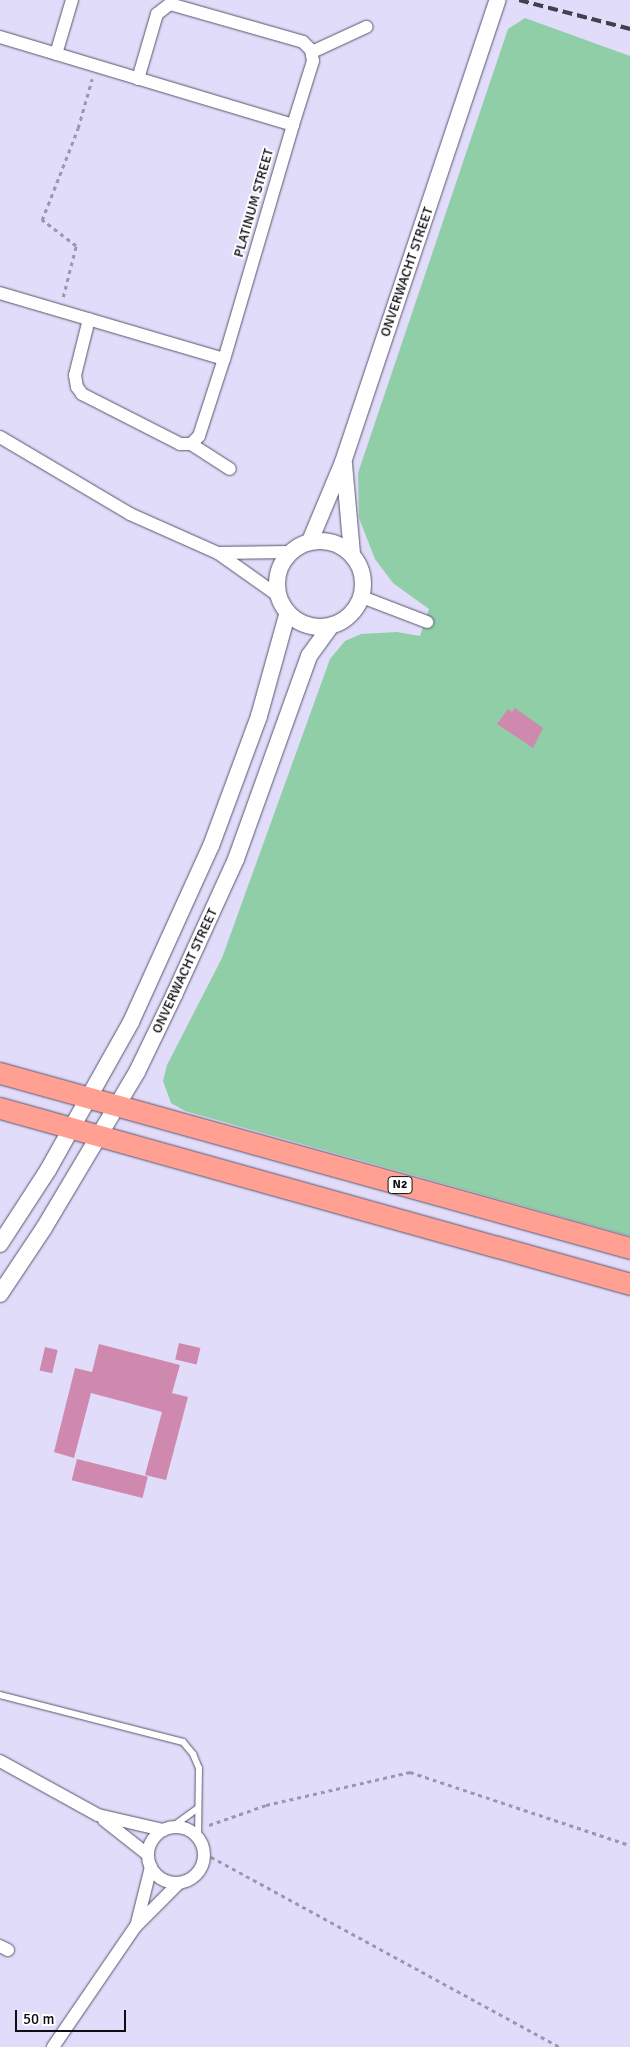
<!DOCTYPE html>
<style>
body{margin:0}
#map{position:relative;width:630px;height:2047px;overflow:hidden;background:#e0dcf9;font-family:Signika,sans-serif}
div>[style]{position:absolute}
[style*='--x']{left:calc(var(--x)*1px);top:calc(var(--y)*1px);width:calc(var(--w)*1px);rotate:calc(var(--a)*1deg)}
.green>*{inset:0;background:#90cea7}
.building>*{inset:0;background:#cf88ae;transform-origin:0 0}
.path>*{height:2.5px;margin-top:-1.25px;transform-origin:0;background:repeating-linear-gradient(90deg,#9b98ae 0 4px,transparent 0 8px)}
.roads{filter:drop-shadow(0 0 1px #59556d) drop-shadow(0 0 1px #59556d)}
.service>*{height:6px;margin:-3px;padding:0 3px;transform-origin:3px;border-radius:3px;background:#fff}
.minor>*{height:12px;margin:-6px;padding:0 6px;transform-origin:6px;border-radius:6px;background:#fff}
.minor>.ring{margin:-6px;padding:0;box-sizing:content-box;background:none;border:12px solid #fff;border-radius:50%}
.tertiary>*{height:16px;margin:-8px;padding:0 8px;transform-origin:8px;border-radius:8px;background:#fff}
.tertiary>.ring{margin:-8px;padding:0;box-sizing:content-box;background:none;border:16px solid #fff;border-radius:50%}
.trunk>*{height:21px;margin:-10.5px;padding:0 10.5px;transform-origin:10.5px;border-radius:10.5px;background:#ffa092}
.rail>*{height:4px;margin-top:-2px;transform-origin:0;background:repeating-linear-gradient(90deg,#42404e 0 10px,transparent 0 15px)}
span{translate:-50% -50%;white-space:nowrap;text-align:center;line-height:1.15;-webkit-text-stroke:4px #fff;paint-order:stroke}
.shield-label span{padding:1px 4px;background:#fff;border:1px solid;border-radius:4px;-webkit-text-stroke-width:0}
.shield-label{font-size:12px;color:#0e0d16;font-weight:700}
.street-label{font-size:14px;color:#0e0d16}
.scale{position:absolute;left:15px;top:2010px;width:111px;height:22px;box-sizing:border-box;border:2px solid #0e0d16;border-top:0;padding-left:6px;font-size:15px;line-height:18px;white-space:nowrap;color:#0e0d16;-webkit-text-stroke:4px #fff;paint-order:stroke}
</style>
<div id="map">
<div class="green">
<i style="clip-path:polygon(525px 18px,630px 56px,630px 1236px,185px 1111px,171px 1103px,163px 1081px,167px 1065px,222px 958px,330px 659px,345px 641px,361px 634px,397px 632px,420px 636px,429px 609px,393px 583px,375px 559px,359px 518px,358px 473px,508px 29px)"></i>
</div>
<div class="building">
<i style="clip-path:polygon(515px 708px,543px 728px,533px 748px,497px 724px,508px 709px,512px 712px)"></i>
<i style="left:179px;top:1343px;width:22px;height:17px;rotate:13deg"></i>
<i style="clip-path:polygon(99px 1344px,180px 1365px,172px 1393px,188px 1397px,166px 1480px,145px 1475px,162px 1412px,91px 1393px,74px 1458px,54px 1452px,75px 1368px,92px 1372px)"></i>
<i style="left:45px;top:1347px;width:13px;height:24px;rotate:13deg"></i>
<i style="left:77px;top:1459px;width:73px;height:22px;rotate:14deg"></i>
</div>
<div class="path">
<i style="--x:63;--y:297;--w:53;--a:-75.7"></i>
<i style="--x:76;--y:246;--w:43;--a:-142.6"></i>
<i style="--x:42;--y:220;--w:99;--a:-68.6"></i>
<i style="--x:78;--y:128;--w:51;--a:-74.1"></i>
<i style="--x:209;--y:1825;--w:60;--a:-19.3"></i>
<i style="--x:266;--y:1805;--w:148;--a:-12.9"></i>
<i style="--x:410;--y:1772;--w:232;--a:18.4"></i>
<i style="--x:204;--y:1853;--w:405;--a:28.6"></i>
</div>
<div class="roads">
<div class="service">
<i style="--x:0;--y:1695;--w:189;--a:14.4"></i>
<i style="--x:183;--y:1742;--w:16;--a:50"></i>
<i style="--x:193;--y:1754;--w:15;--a:67"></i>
<i style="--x:199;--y:1768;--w:68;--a:90.8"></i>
<i style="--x:172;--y:1827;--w:31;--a:-36"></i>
</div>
<div class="minor">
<i style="--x:0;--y:37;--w:306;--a:16.7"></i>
<i style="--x:293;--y:125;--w:244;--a:106.4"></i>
<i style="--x:224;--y:359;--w:234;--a:-163.6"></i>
<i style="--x:312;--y:52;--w:60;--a:-24.8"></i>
<i style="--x:56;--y:54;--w:56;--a:-73.5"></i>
<i style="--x:138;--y:79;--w:68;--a:-73.7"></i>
<i style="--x:157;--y:14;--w:16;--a:-38"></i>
<i style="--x:170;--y:4;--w:138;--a:15.9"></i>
<i style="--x:303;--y:42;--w:11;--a:45"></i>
<i style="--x:311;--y:50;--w:11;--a:80"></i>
<i style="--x:313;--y:61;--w:67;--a:107.4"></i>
<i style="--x:89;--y:319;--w:58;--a:104"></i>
<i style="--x:75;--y:375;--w:12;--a:81"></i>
<i style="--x:77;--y:387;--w:9;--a:54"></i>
<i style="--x:82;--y:394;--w:110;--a:27"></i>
<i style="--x:180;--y:444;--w:11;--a:0"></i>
<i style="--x:191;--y:444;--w:11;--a:-45"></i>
<i style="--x:199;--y:436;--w:81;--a:-72"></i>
<i style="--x:0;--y:437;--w:151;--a:30.6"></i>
<i style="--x:130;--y:514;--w:96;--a:23.9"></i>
<i style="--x:218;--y:553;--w:72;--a:35.4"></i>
<i style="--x:191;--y:444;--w:46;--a:32.7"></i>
<i style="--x:218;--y:553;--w:71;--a:-0.8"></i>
<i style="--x:362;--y:597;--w:70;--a:21"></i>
<i style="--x:0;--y:1761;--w:112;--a:28.9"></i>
<i style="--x:98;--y:1815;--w:67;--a:13"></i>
<i style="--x:104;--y:1820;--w:55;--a:38.3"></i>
<i class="ring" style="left:148px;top:1827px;width:44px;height:44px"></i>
<i style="--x:137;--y:1923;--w:58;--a:-76"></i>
<i style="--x:0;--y:1946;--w:9;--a:27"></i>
<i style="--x:53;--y:2047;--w:147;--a:-55.6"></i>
<i style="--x:136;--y:1926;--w:59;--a:-45"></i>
</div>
<div class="tertiary">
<i style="--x:344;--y:464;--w:90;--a:84.9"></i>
<i class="ring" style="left:277px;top:541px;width:70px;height:70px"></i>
<i style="--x:310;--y:541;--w:86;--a:-67.3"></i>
<i style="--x:343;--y:462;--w:487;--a:-71.5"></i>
<i style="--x:0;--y:1244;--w:88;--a:-57"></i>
<i style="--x:48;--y:1170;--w:170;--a:-60.7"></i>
<i style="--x:131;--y:1022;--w:193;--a:-65.6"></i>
<i style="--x:211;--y:846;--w:139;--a:-69.7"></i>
<i style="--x:259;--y:716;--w:105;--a:-74.5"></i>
<i style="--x:0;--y:1294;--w:79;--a:-56.3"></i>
<i style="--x:44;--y:1228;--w:182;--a:-59.2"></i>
<i style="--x:137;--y:1072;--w:88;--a:-64.3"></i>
<i style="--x:175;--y:993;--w:147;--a:-65.5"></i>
<i style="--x:236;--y:859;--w:216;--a:-70.2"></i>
<i style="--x:309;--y:656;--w:34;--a:-54"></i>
</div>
<div class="trunk">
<i style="--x:0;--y:1073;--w:654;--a:15.52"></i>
<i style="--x:0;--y:1108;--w:654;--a:15.61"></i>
</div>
</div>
<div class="rail">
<i style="--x:519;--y:0;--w:115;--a:14.6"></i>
</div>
<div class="shield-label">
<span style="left:400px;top:1185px">N2</span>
</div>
<div class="street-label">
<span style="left:254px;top:203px;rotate:-74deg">PLATINUM STREET</span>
<span style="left:407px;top:272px;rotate:-71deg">ONVERWACHT STREET</span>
<span style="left:185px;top:971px;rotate:-65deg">ONVERWACHT STREET</span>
</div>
<div class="scale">50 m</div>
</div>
